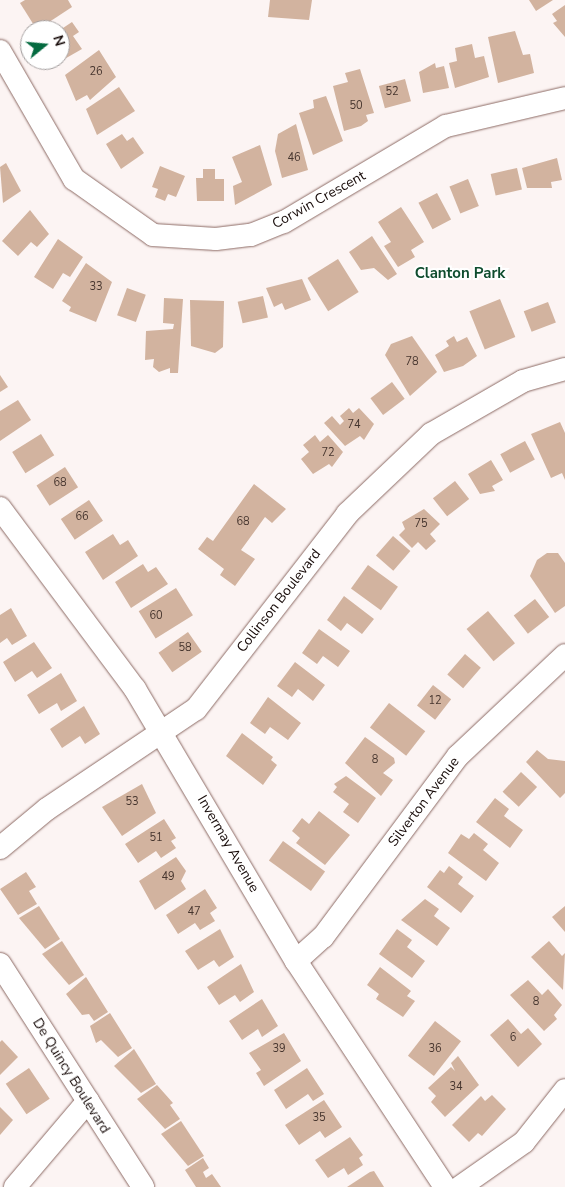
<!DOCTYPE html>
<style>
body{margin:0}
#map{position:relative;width:565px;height:1187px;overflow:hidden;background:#fcf4f3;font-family:"Nunito Sans",sans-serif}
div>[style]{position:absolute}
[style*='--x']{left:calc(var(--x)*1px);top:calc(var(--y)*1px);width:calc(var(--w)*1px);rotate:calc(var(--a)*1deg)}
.building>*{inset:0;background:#d2b39f;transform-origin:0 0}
.roads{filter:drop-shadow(0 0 1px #8d6b65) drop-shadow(0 0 1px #8d6b65)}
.minor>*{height:22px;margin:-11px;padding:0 11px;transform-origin:11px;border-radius:11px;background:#fff}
span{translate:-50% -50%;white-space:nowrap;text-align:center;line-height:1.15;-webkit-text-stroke:4px #fff;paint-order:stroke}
.number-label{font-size:11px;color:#46352e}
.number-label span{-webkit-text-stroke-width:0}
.street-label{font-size:14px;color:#170b09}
.neighbourhood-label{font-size:15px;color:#0f4d2f;font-weight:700}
.north{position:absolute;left:20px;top:20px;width:50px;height:50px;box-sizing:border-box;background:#fff;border:1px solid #a29d9d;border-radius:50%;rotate:73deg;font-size:14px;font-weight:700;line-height:20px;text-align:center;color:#170b09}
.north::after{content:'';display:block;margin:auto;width:18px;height:22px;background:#046a40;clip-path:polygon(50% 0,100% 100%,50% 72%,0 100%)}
</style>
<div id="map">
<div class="building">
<i style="clip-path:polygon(25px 0,68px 0,72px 7px,37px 30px,20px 3px)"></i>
<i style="clip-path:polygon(270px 0,312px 0,309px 20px,268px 17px)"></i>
<i style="clip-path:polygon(529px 0,553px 0,536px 11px)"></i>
<i style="clip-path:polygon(565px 5px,565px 37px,553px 23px,557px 21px,552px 14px)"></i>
<i style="clip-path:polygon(72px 22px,79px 32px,73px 36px,82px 49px,54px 65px,51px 60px,60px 60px,60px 30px)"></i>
<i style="clip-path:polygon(515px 31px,523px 55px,530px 54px,534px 73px,498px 83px,488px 37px)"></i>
<i style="clip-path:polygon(472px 44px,475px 58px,484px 56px,489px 77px,455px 88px,449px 63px,457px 61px,455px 48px)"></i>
<i style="clip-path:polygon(99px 50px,116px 77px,90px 100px,87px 95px,76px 101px,65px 75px)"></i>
<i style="clip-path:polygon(435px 63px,436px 68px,444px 66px,449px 88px,423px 93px,419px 72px)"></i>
<i style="clip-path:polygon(360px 69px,374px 113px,366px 115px,368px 121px,361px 126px,344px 131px,333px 86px,348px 82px,345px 73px)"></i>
<i style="left:405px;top:79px;width:23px;height:27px;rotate:75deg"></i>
<i style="clip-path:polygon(119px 87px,135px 111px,97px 135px,86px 109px)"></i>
<i style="clip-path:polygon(326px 96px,343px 141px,313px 155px,299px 113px,314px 108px,313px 100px)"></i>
<i style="clip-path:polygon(296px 124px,308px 170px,282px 178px,275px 151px,278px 134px)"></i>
<i style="clip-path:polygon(122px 134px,127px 141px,133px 137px,144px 153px,121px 169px,106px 144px)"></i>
<i style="clip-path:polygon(260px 145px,272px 185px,235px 205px,233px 186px,242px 182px,232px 157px)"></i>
<i style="clip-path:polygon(557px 158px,562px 180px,551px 182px,552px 188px,527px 188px,522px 168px)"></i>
<i style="clip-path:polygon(6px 163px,21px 191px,3px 203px,0 167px)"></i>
<i style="clip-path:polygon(160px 166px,185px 176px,176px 197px,168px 194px,165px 201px,155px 197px,158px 189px,152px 187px)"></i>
<i style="left:517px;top:168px;width:22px;height:27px;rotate:77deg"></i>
<i style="clip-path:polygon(203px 169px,215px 169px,215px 179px,224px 179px,224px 201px,197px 201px,196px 178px,203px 178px)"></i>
<i style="left:468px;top:179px;width:29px;height:20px;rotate:68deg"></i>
<i style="left:437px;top:193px;width:30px;height:21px;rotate:62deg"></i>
<i style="clip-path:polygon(401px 207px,424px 242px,411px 250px,415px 257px,398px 267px,384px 246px,391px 242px,378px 222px)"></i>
<i style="clip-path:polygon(30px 210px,49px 234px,37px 247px,31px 242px,18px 256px,2px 241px)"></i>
<i style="clip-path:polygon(372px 236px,397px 274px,388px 280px,374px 268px,361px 270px,349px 252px)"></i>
<i style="clip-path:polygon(58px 239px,83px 257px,70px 277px,63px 273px,53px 289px,34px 277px)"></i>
<i style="left:338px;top:259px;width:39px;height:36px;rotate:58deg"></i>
<i style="clip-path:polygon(86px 263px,112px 282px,96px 322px,69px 311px,71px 307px,62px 301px)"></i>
<i style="clip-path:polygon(302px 279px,311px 300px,285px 310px,282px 303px,274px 307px,266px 288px)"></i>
<i style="left:127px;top:288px;width:20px;height:29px;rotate:20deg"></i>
<i style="left:263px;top:296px;width:22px;height:26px;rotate:77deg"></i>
<i style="clip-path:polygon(164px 298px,183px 299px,178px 373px,170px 373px,170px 368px,159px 372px,153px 367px,154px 359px,145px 360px,146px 331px,173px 329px,174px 324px,163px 323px)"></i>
<i style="left:500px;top:299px;width:41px;height:33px;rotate:68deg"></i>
<i style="clip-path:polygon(190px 300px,224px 301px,223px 347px,215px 353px,191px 346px)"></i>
<i style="left:548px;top:302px;width:22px;height:26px;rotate:69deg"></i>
<i style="clip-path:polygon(412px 336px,437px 372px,410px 396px,385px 355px,391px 344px)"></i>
<i style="clip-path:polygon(454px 336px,457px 342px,467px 337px,477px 356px,463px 366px,444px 372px,435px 355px,449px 346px,446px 341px)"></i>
<i style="clip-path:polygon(0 375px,8px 387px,0 392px)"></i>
<i style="left:392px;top:382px;width:21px;height:27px;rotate:53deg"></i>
<i style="clip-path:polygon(18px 400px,31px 420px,0 441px,0 411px)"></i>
<i style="clip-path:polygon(349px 408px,353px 413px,359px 408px,374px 424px,364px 440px,360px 436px,345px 446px,324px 423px,332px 416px,340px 425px,344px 421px,340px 416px)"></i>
<i style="clip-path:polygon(560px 422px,565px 433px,565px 480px,562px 473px,551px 478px,531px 434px)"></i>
<i style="left:41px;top:434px;width:25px;height:34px;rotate:58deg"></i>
<i style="clip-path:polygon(315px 435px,320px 442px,328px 435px,343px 452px,332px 467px,329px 464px,313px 474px,301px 459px,309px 452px,303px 445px)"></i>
<i style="left:525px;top:441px;width:21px;height:28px;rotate:62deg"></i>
<i style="clip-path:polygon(491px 460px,503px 480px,492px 486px,495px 491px,480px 494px,468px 474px)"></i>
<i style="left:65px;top:467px;width:24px;height:34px;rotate:57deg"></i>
<i style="left:455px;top:481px;width:23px;height:28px;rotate:52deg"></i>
<i style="clip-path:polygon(254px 484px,286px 509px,272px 523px,265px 517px,241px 550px,255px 559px,235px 586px,220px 575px,224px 569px,198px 549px,207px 537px,213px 541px)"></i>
<i style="left:89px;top:500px;width:25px;height:34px;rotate:56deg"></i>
<i style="clip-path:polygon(424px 509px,440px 524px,430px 534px,436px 541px,426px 550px,418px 542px,412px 548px,399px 535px,405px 529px,402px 522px)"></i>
<i style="clip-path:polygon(113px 534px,120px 545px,128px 540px,138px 556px,103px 580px,85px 552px)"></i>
<i style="left:393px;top:536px;width:23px;height:26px;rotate:41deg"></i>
<i style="clip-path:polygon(547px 553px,558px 553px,565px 563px,565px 606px,555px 613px,530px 576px,537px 560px)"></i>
<i style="clip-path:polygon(143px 564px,148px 572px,156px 567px,168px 584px,131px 608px,115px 582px)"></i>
<i style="left:368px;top:565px;width:37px;height:29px;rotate:36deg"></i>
<i style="left:176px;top:588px;width:32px;height:44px;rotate:58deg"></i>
<i style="clip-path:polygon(344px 596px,374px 619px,362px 634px,347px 623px,341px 631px,327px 620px)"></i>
<i style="left:535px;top:599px;width:23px;height:27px;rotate:52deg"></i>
<i style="clip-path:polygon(11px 608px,27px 636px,12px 645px,7px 638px,0 643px,0 615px)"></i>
<i style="left:488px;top:611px;width:42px;height:28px;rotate:50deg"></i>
<i style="clip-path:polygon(319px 629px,350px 651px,338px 667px,323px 656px,317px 664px,302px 653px)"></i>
<i style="left:188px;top:632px;width:24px;height:36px;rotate:55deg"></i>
<i style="clip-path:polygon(34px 642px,52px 668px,37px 678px,32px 671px,15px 682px,3px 662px)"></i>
<i style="left:465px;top:654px;width:21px;height:27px;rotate:41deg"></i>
<i style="clip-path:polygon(295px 662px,325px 685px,313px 701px,298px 689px,292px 697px,277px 686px)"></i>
<i style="clip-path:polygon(61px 673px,77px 701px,61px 711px,57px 703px,39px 714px,27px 695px)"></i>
<i style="left:433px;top:685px;width:23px;height:26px;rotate:38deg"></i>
<i style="clip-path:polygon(268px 697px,301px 723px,288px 740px,270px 727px,265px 734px,250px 723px)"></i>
<i style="left:389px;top:703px;width:46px;height:31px;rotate:38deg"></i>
<i style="clip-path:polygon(84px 706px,100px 734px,85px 744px,80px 736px,62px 748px,50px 729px)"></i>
<i style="clip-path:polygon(242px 733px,273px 757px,271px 760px,277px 765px,263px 785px,226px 756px)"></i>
<i style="clip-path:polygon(365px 737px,394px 758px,395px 763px,383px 773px,393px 780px,381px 796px,345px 763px)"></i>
<i style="clip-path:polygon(537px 750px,548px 759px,565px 761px,565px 793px,560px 798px,526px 762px)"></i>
<i style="left:521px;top:772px;width:22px;height:27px;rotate:43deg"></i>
<i style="clip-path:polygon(346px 776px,376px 798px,358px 823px,343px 812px,349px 804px,333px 792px,337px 787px,334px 784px)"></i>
<i style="clip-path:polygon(142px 784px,156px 813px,122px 836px,102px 807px)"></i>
<i style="clip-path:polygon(495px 798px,509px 809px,504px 816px,523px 830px,510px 848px,476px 822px)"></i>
<i style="clip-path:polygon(319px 811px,350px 835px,325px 865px,296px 843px,300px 838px,292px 831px,302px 818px,309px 824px)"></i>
<i style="clip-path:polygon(164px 819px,176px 838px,171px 841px,176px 848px,161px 858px,156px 851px,138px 863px,125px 844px)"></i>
<i style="clip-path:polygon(474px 833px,488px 844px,483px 850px,499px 863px,486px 881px,448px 853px,461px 834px,469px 839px)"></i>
<i style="left:283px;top:841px;width:52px;height:24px;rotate:36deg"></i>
<i style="clip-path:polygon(176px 857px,186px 871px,181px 881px,186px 889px,155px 910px,139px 881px)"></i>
<i style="clip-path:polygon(449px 866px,463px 877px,458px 884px,474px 896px,461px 913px,427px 887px,440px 870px,444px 873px)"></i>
<i style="clip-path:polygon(26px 872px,36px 887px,29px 891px,37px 904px,18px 915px,0 889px)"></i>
<i style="clip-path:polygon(205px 889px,217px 908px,210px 913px,215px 921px,200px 930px,195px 923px,178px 934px,166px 915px)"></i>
<i style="clip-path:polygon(425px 899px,439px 909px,434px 916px,450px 928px,437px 946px,401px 920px)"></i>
<i style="clip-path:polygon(39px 906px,60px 939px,45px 949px,19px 918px)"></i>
<i style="clip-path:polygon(565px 906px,565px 932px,552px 917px)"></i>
<i style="clip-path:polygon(220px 929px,234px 957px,219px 967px,214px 960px,198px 970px,185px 951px)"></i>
<i style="clip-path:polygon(397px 929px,412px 940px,407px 947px,425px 961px,412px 978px,379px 954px)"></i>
<i style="clip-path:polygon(62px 941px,84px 975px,69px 985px,42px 954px)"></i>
<i style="clip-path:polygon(549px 941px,562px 956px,565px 953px,563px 990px,531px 957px)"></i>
<i style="clip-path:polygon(241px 964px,254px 992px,240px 1002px,235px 995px,219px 1005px,207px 987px)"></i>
<i style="clip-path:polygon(380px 967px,411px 991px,407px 996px,415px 1001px,403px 1017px,376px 999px,379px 994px,367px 985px)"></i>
<i style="clip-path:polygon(86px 977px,108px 1012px,94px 1021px,89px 1014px,82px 1015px,66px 994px)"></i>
<i style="clip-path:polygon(528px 980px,542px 995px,548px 989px,562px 1005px,554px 1015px,557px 1019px,544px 1031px,510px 995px)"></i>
<i style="clip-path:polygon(262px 999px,278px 1026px,262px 1037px,258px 1029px,242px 1040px,229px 1021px)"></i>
<i style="clip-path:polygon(110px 1013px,132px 1048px,118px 1057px,101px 1040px,96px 1043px,90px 1026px)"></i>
<i style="clip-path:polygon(508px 1019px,521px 1034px,528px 1028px,542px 1044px,518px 1067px,490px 1035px)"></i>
<i style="left:435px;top:1021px;width:33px;height:44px;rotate:38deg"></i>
<i style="clip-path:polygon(284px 1033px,301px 1061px,264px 1086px,256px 1073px,261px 1070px,249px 1053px)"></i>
<i style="clip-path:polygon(2px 1040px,18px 1057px,0 1075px,0 1042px)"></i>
<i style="clip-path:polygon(134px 1049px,156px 1084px,141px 1093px,114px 1066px)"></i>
<i style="clip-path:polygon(458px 1056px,479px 1085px,445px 1117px,431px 1102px,436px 1096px,428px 1088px,451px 1067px,455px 1071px,451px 1063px)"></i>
<i style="left:29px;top:1068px;width:37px;height:28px;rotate:56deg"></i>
<i style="clip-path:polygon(307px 1068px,324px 1094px,313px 1101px,308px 1094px,286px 1109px,274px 1090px)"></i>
<i style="clip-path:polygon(157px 1085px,173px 1103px,170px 1105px,180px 1119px,165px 1129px,137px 1099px)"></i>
<i style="clip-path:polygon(492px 1095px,506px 1109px,482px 1136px,478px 1133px,469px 1142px,452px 1125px,481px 1096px,485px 1101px)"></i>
<i style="clip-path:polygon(324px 1100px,342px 1127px,325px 1138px,320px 1131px,299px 1145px,285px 1125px)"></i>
<i style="clip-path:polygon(0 1107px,13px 1120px,0 1135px)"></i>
<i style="clip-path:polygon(181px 1121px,204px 1156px,188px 1166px,161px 1134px)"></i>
<i style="clip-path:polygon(350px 1137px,363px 1155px,359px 1158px,363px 1165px,348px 1175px,344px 1168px,328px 1178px,315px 1160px)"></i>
<i style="clip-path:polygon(203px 1158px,209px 1168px,203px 1172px,206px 1178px,212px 1174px,221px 1187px,196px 1187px,185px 1170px)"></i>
<i style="clip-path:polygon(374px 1171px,384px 1187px,347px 1187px,370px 1172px)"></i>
</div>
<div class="roads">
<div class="minor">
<i style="--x:0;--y:51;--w:148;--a:60"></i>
<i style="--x:74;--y:179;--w:97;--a:35.3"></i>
<i style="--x:153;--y:235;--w:63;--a:3.6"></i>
<i style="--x:216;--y:239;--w:35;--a:-7"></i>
<i style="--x:251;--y:235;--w:35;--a:-22"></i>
<i style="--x:284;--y:222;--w:188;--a:-30.7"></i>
<i style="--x:446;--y:126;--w:122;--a:-13.2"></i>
<i style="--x:0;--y:508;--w:226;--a:53.3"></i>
<i style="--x:135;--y:689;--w:316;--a:59.4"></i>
<i style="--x:296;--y:961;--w:271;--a:56.6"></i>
<i style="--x:0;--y:848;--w:61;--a:-39.7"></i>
<i style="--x:47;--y:809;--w:179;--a:-33.9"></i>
<i style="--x:196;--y:709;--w:247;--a:-52.2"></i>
<i style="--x:347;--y:514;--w:116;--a:-43.6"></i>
<i style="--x:431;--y:434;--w:106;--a:-29.9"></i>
<i style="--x:523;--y:381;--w:44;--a:-15.9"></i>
<i style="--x:296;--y:961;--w:36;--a:-42"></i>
<i style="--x:323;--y:937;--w:226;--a:-53.3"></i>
<i style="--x:458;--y:756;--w:147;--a:-43.3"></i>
<i style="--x:0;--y:964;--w:265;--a:57.3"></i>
<i style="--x:15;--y:1187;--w:113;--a:-49.7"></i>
<i style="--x:460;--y:1187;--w:78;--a:-35.1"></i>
<i style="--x:524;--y:1142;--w:66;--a:-51.7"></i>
</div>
</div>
<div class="number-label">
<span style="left:96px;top:72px">26</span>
<span style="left:392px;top:92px">52</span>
<span style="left:356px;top:106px">50</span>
<span style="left:294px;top:158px">46</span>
<span style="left:96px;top:287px">33</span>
<span style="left:412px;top:362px">78</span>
<span style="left:354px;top:425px">74</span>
<span style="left:328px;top:453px">72</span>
<span style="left:60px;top:483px">68</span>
<span style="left:82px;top:517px">66</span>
<span style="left:243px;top:522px">68</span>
<span style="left:421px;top:524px">75</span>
<span style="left:156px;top:616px">60</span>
<span style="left:185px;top:648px">58</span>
<span style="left:435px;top:701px">12</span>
<span style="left:375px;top:760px">8</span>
<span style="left:132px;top:802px">53</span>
<span style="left:156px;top:838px">51</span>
<span style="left:168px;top:877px">49</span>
<span style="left:194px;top:912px">47</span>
<span style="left:536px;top:1002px">8</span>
<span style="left:513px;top:1038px">6</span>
<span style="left:279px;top:1049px">39</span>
<span style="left:435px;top:1049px">36</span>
<span style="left:456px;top:1087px">34</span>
<span style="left:319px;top:1118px">35</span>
</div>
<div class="street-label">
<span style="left:319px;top:200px;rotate:-29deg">Corwin Crescent</span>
<span style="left:279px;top:601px;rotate:-52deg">Collinson Boulevard</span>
<span style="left:424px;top:802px;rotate:-53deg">Silverton Avenue</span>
<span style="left:228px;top:844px;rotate:60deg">Invermay Avenue</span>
<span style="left:71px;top:1076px;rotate:58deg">De Quincy Boulevard</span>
</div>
<div class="neighbourhood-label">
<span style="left:460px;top:274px">Clanton Park</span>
</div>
<div class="north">N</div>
</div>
